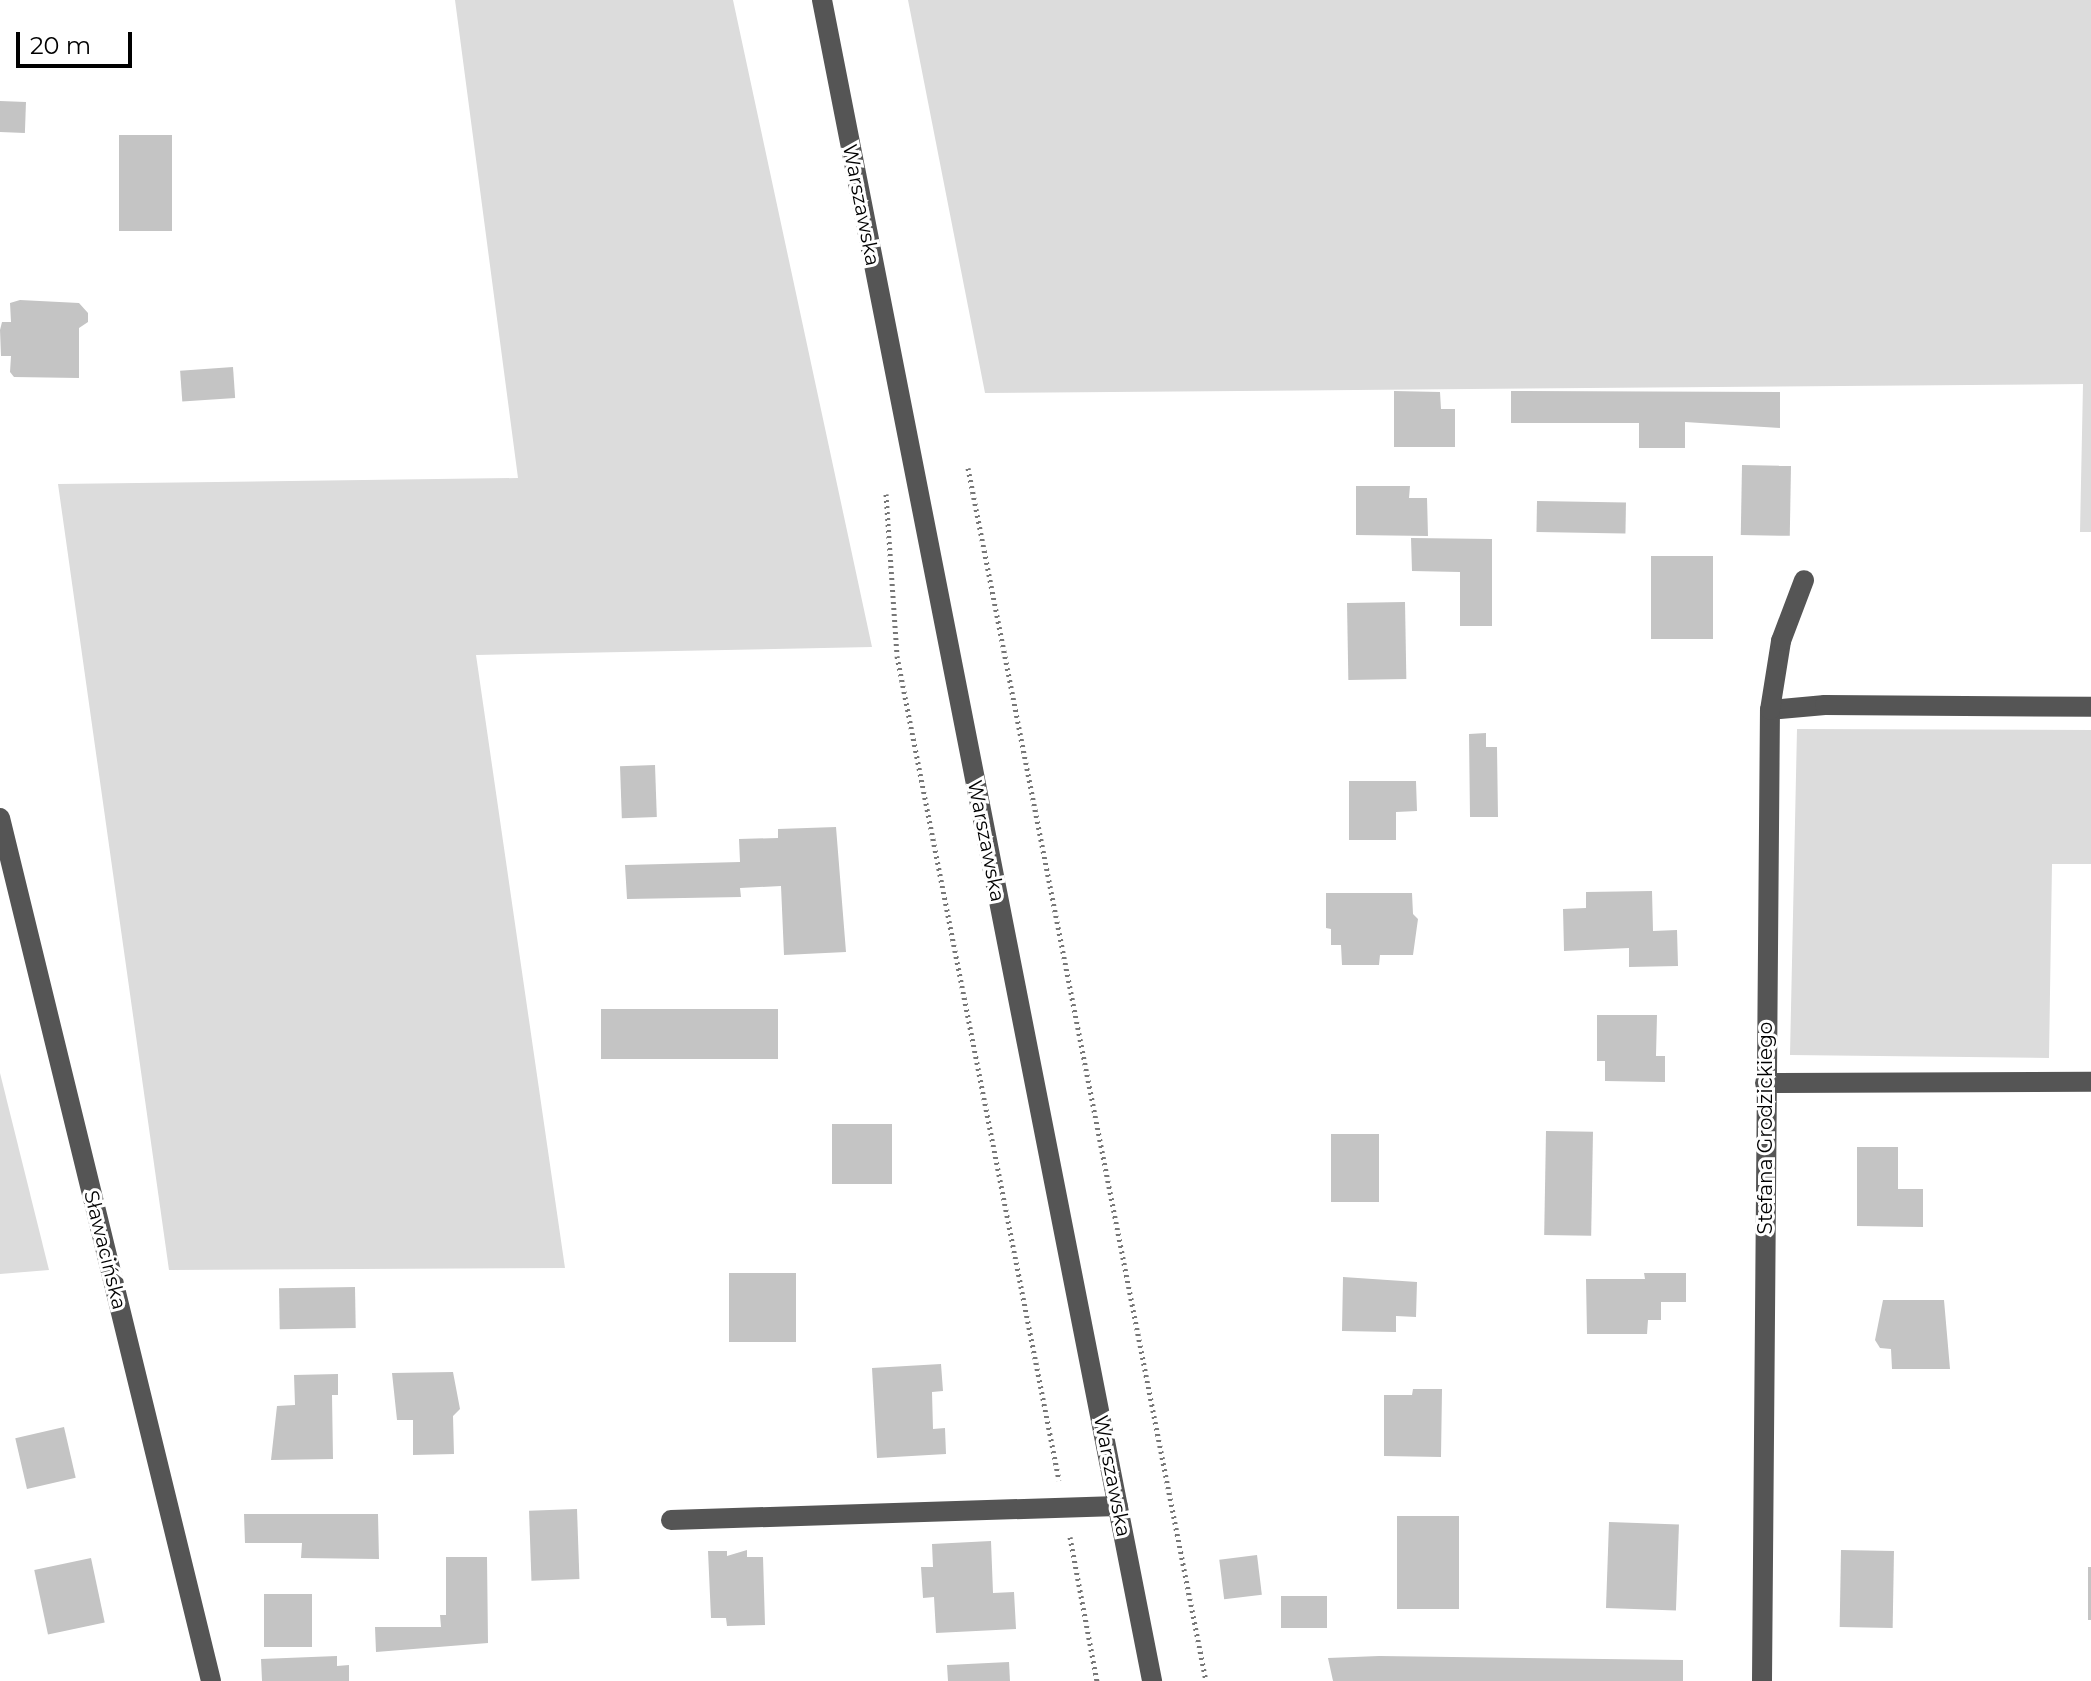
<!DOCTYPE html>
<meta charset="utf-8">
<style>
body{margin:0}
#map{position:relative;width:2091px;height:1681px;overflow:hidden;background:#fff;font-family:Montserrat,sans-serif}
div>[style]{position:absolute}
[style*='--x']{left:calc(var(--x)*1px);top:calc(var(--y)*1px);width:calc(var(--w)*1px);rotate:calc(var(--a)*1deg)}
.green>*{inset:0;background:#dcdcdc}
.building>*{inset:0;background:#c4c4c4;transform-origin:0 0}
.path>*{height:5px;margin-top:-2.5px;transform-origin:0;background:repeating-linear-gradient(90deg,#777 0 2px,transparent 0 6px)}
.minor>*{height:20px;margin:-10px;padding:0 10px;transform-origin:10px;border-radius:10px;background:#555}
span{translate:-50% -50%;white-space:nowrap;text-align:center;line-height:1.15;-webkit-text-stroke:6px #fff;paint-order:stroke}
.street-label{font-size:20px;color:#000}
.scale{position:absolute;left:16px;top:32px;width:116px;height:36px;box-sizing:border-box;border:4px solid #000;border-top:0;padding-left:10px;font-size:24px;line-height:28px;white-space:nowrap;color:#000;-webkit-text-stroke:6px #fff;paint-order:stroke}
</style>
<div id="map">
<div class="green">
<i style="clip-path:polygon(455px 0,733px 0,872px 647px,476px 655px,565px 1268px,169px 1270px,58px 484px,518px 478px)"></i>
<i style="clip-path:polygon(908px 0,2091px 0,2091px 532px,2080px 532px,2083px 384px,985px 393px)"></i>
<i style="clip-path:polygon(1797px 729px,2091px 730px,2091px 864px,2052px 864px,2049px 1058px,1790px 1055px)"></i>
<i style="clip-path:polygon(0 1073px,49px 1270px,0 1274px)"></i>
</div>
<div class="building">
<i style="left:0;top:101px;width:26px;height:31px;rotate:2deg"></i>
<i style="left:119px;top:135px;width:53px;height:96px"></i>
<i style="clip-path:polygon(20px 300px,79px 303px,88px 313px,88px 322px,79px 328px,79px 378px,14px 377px,10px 372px,11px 356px,1px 356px,0 330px,2px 322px,11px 322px,10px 303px)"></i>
<i style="left:233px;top:367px;width:31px;height:53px;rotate:86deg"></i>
<i style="clip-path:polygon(1394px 391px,1440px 392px,1441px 409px,1455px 409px,1455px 447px,1394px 447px)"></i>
<i style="clip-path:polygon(1511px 391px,1780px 392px,1780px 428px,1685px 422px,1685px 448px,1639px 448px,1639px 423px,1511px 423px)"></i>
<i style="left:1742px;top:465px;width:49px;height:70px;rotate:1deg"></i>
<i style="clip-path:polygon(1356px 486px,1410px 486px,1409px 498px,1427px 498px,1428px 536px,1356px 535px)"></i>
<i style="left:1537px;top:501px;width:89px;height:31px;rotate:1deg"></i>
<i style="clip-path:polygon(1411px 538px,1492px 539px,1492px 626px,1460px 626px,1460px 572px,1412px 571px)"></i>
<i style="left:1651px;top:556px;width:62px;height:83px"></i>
<i style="left:1405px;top:602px;width:77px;height:58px;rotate:89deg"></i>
<i style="clip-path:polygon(1486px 733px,1486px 747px,1497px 747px,1498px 817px,1470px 817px,1469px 734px)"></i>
<i style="left:655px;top:765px;width:52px;height:35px;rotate:88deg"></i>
<i style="clip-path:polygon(1349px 781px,1416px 781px,1417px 811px,1396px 812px,1396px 840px,1349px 840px)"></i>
<i style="clip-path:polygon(836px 827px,846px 952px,784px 955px,781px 886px,740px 888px,741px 897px,627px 899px,625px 865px,740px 862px,739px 839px,778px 838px,778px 829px)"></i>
<i style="clip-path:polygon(1652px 891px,1653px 931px,1677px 930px,1678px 966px,1629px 967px,1629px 948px,1564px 951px,1563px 909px,1586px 908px,1586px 892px)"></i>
<i style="clip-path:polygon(1326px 893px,1412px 893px,1413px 914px,1418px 919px,1413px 955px,1380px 955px,1379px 965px,1342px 965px,1341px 945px,1331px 945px,1331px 929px,1326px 928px)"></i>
<i style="left:601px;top:1009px;width:177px;height:50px"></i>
<i style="clip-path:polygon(1597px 1015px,1657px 1015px,1656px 1056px,1665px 1056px,1665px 1082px,1605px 1081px,1605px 1061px,1597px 1061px)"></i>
<i style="left:832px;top:1124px;width:60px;height:60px"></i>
<i style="left:1546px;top:1131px;width:47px;height:104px;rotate:1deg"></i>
<i style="left:1331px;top:1134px;width:48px;height:68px"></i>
<i style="clip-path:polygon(1857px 1147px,1898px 1147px,1898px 1189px,1923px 1189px,1923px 1227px,1857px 1226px)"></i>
<i style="left:729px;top:1273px;width:67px;height:69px"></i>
<i style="clip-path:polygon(1644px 1273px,1686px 1273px,1686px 1302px,1661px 1302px,1661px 1320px,1648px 1320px,1647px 1334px,1587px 1334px,1586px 1279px,1645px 1279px)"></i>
<i style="clip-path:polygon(1343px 1277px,1417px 1282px,1416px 1317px,1396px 1316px,1396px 1332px,1342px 1331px)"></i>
<i style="left:355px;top:1287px;width:41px;height:76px;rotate:89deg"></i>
<i style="clip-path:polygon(1883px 1300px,1944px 1300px,1950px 1369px,1892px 1369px,1891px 1349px,1880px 1348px,1875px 1340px)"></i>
<i style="clip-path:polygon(941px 1364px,943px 1391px,932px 1392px,933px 1429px,945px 1428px,946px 1454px,877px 1458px,872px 1368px)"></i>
<i style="clip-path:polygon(453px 1372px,460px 1409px,453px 1416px,454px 1454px,413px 1455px,413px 1420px,397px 1420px,392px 1373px)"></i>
<i style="clip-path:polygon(338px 1374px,338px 1395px,332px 1395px,333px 1459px,271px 1460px,277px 1406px,295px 1405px,294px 1375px)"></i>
<i style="clip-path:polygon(1413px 1389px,1442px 1389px,1441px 1457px,1384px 1456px,1384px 1395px,1412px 1395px)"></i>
<i style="left:64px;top:1427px;width:52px;height:50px;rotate:77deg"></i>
<i style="left:577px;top:1509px;width:70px;height:48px;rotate:88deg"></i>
<i style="clip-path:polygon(244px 1514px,378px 1514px,379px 1559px,301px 1558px,302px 1543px,245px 1543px)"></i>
<i style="left:1397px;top:1516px;width:62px;height:93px"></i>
<i style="left:1609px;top:1522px;width:70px;height:86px;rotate:2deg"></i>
<i style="clip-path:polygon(991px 1541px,993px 1593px,1014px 1592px,1016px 1629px,936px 1633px,934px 1597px,923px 1598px,921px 1567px,933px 1567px,932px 1544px)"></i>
<i style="clip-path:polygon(747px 1550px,747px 1557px,763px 1557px,765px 1625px,727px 1626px,726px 1618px,711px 1618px,708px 1551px,727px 1551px,727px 1556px)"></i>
<i style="left:1841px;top:1550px;width:53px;height:77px;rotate:1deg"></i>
<i style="left:1257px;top:1555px;width:40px;height:38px;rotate:83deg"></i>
<i style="clip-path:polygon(446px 1557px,487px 1557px,488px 1643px,376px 1652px,375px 1627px,441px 1627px,440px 1615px,446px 1615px)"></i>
<i style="left:91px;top:1558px;width:66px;height:58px;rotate:78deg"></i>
<i style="left:2088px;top:1567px;width:3px;height:53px"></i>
<i style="left:264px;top:1594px;width:48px;height:53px"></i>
<i style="left:1281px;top:1596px;width:46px;height:32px"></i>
<i style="clip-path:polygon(337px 1656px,337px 1666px,349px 1665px,349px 1681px,262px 1681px,261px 1659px)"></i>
<i style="clip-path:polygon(1379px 1656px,1683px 1660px,1683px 1681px,1333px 1681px,1328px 1658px)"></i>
<i style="clip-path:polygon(1009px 1662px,1010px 1681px,948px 1681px,947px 1665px)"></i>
</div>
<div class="path">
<i style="--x:968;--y:468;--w:1236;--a:78.9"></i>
<i style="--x:886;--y:494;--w:162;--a:86.1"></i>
<i style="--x:897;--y:656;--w:840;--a:78.88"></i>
<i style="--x:1070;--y:1537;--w:147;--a:79.4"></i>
</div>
<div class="minor">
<i style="--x:822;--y:0;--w:1713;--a:78.89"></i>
<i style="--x:1770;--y:710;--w:55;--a:-5.2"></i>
<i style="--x:1825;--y:705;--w:266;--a:0.4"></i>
<i style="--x:0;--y:818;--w:888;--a:76.26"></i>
<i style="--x:1765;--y:1083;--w:326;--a:-0.2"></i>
<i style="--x:671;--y:1520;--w:447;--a:-1.8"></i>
<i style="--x:1762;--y:1681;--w:971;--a:-89.53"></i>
<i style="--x:1770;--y:710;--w:70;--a:-80.9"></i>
<i style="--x:1781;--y:641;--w:65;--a:-69.3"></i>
</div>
<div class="street-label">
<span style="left:861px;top:205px;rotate:79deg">Warszawska</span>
<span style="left:986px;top:841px;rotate:79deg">Warszawska</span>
<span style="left:1765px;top:1128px;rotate:-90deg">Stefana Grodzickiego</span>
<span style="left:105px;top:1250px;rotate:76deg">Sławacińska</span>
<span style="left:1112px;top:1476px;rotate:79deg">Warszawska</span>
</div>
<div class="scale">20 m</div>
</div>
